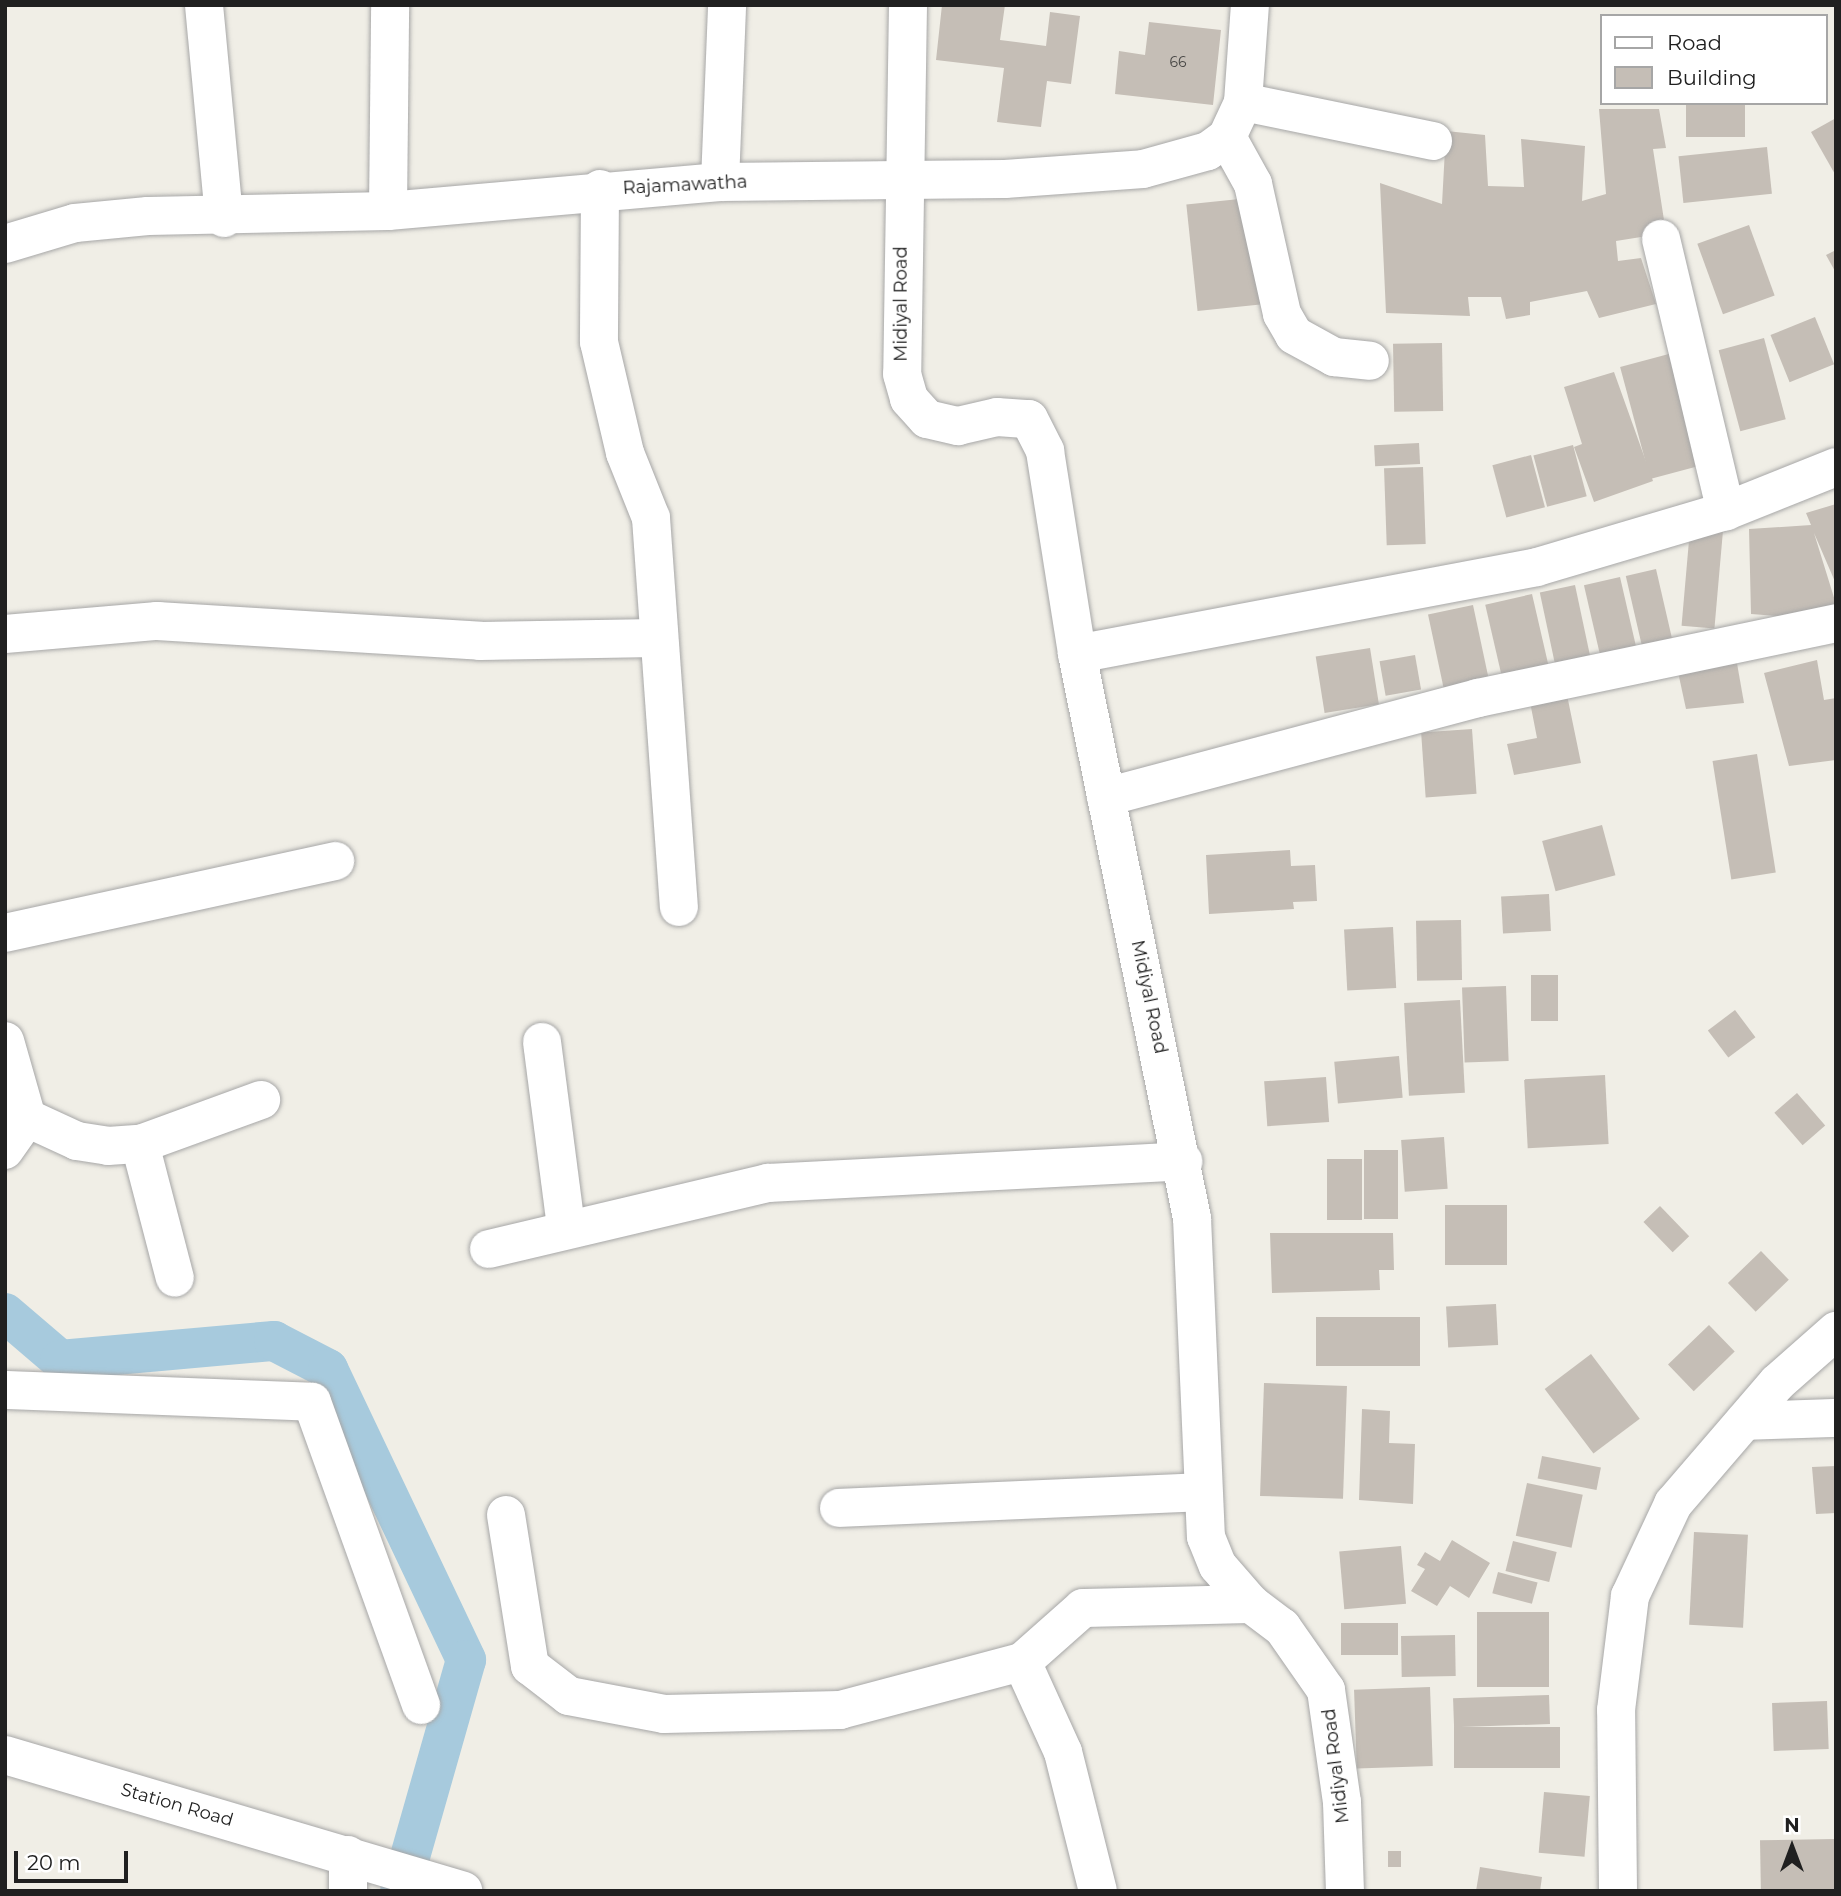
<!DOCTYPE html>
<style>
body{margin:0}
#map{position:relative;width:1841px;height:1896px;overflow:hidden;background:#f0eee6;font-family:Montserrat,sans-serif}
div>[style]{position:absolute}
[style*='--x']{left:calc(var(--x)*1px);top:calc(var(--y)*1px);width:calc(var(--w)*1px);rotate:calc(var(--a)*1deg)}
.canal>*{height:40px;margin:-20px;padding:0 20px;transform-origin:20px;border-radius:20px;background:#a7cadd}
.building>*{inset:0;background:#c5beb6;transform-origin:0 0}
.roads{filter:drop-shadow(0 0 2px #a7a7a7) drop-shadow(0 0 2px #a7a7a7)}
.minor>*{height:38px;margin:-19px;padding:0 19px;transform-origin:19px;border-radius:19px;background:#fff}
span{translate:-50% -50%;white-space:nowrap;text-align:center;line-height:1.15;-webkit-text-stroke:5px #fff;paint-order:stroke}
.number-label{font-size:14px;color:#494846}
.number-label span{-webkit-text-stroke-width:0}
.street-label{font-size:18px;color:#202020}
.frame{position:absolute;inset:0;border:7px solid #202020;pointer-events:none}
.legend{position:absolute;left:1600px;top:14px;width:228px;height:91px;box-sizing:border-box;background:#fff;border:2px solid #a6a6a6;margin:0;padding:9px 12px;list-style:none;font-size:21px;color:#202020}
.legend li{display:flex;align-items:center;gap:14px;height:35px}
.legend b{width:35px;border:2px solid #a6a6a6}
.north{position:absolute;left:1757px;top:1812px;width:70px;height:70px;-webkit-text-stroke:5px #fff;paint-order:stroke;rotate:0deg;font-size:19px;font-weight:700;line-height:28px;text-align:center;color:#202020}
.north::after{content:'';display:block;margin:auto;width:24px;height:32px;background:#202020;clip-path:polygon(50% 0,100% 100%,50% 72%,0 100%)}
.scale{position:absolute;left:14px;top:1851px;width:114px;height:32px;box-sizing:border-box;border:4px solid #202020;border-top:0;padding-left:9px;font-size:21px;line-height:24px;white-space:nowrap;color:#202020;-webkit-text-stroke:5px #fff;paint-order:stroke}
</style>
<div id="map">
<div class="canal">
<i style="--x:5;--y:1313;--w:72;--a:40.5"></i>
<i style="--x:60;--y:1360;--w:215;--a:-5.1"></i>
<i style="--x:274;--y:1341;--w:61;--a:27.4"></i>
<i style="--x:328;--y:1369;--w:322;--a:64.6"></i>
<i style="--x:466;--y:1660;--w:240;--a:105.9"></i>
</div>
<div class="building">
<i style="clip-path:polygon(942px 5px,1005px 5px,1000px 40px,1046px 46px,1050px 12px,1080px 16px,1071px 84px,1047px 81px,1041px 127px,997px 122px,1004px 68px,936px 60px)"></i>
<i style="clip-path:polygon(1149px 22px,1221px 30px,1213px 105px,1115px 94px,1119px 51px,1145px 55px)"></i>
<i style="left:1686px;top:103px;width:59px;height:34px"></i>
<i style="clip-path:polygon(1599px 109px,1659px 109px,1666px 148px,1653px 149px,1666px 233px,1616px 241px,1618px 261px,1641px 258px,1656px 304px,1599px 318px,1587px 291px,1530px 302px,1530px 315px,1506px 319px,1501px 297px,1468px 297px,1470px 316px,1386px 313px,1380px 183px,1442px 204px,1446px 131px,1485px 135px,1488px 186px,1524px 187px,1521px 139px,1585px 146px,1582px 201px,1606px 194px)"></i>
<i style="clip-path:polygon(1836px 118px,1836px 176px,1811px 132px)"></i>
<i style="left:1767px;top:147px;width:47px;height:89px;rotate:84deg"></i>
<i style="left:1249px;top:198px;width:107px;height:63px;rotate:84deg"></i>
<i style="left:1749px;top:225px;width:75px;height:55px;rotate:70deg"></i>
<i style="clip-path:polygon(1836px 250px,1836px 273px,1826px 255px)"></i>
<i style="left:1815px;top:317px;width:51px;height:48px;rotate:68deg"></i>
<i style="left:1764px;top:338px;width:84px;height:47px;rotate:75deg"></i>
<i style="left:1442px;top:343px;width:68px;height:49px;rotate:89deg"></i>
<i style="left:1680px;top:351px;width:116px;height:62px;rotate:75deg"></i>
<i style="clip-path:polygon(1614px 372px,1653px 481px,1594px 502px,1574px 447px,1582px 444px,1564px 387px)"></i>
<i style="left:1419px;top:443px;width:21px;height:45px;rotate:87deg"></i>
<i style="left:1573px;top:445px;width:53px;height:41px;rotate:75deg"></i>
<i style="left:1531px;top:455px;width:54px;height:40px;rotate:75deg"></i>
<i style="left:1423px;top:467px;width:77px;height:39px;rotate:88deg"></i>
<i style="clip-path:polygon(1836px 504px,1836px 584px,1814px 533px,1836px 604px,1789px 617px,1751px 614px,1749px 529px,1811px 525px,1806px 513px)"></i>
<i style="left:1690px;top:529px;width:33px;height:97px;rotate:5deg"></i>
<i style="left:1656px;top:569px;width:80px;height:31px;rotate:77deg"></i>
<i style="left:1620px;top:577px;width:78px;height:37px;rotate:77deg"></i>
<i style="left:1575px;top:585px;width:80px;height:36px;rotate:78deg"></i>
<i style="left:1532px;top:594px;width:77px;height:48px;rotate:77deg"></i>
<i style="left:1473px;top:605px;width:79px;height:46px;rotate:78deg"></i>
<i style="left:1370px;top:648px;width:57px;height:55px;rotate:81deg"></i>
<i style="clip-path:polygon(1735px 652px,1744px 703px,1686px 709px,1675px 658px)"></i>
<i style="left:1415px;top:655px;width:35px;height:36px;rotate:80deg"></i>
<i style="clip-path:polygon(1817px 660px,1824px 700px,1836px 698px,1836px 760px,1789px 766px,1764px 673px)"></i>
<i style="clip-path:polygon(1567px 695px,1581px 763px,1514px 775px,1507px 744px,1537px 738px,1530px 702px)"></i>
<i style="left:1472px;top:729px;width:65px;height:51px;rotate:86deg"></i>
<i style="left:1757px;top:754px;width:120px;height:45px;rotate:81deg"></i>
<i style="left:1602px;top:825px;width:52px;height:62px;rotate:75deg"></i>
<i style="clip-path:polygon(1290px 850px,1291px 866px,1315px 865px,1317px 901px,1293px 902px,1294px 909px,1209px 914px,1206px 855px)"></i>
<i style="left:1549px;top:894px;width:37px;height:48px;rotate:87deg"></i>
<i style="left:1461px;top:920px;width:60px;height:45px;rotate:89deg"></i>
<i style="left:1393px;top:927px;width:61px;height:49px;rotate:87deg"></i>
<i style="left:1531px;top:975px;width:27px;height:46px"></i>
<i style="left:1506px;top:986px;width:75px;height:44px;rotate:88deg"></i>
<i style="left:1460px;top:1000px;width:93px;height:56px;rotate:87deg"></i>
<i style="left:1735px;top:1010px;width:34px;height:34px;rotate:53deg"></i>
<i style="left:1399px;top:1056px;width:42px;height:65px;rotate:85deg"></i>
<i style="left:1605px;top:1075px;width:69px;height:81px;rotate:87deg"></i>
<i style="left:1326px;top:1077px;width:45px;height:62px;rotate:86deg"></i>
<i style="left:1797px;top:1093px;width:43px;height:30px;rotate:49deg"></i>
<i style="left:1444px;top:1137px;width:52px;height:43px;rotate:86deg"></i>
<i style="left:1364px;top:1150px;width:34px;height:69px"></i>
<i style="left:1327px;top:1159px;width:35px;height:61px"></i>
<i style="left:1445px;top:1205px;width:62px;height:60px"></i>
<i style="left:1660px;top:1206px;width:42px;height:23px;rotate:46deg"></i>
<i style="clip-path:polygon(1270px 1233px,1393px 1233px,1394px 1270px,1379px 1270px,1380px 1290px,1272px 1293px)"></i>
<i style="left:1761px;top:1251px;width:40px;height:46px;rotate:46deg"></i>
<i style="left:1496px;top:1304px;width:41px;height:50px;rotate:87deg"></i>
<i style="left:1420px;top:1317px;width:49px;height:104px;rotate:90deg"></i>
<i style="left:1709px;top:1325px;width:37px;height:57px;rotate:46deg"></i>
<i style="left:1591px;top:1354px;width:81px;height:58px;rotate:53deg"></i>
<i style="left:1264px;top:1383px;width:83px;height:113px;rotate:2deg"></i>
<i style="clip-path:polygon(1362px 1409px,1390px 1411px,1389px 1443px,1415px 1444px,1413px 1504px,1359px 1500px)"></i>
<i style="left:1542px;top:1456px;width:60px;height:23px;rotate:11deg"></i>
<i style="clip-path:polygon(1836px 1466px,1836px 1513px,1816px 1514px,1812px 1467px)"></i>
<i style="left:1527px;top:1483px;width:57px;height:54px;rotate:12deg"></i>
<i style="left:1694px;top:1532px;width:54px;height:93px;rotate:3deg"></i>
<i style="clip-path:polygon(1452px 1540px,1490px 1563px,1469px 1598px,1450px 1586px,1437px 1606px,1411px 1591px,1425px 1569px,1417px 1565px,1425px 1552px,1440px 1561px)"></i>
<i style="left:1513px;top:1541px;width:45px;height:31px;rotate:14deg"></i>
<i style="left:1401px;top:1546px;width:58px;height:62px;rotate:85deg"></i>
<i style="left:1498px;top:1572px;width:41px;height:22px;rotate:15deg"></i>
<i style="left:1549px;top:1612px;width:75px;height:72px;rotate:90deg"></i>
<i style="left:1398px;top:1623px;width:32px;height:57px;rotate:90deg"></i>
<i style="left:1455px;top:1635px;width:41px;height:54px;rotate:89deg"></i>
<i style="left:1430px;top:1687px;width:79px;height:76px;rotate:88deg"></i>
<i style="left:1549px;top:1695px;width:29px;height:96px;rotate:88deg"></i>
<i style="left:1827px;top:1701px;width:48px;height:55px;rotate:88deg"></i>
<i style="left:1560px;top:1727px;width:41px;height:106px;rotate:90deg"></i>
<i style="left:1544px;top:1792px;width:46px;height:61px;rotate:5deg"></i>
<i style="left:1834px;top:1839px;width:52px;height:74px;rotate:89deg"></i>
<i style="left:1388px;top:1851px;width:13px;height:16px"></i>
<i style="clip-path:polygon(1480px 1867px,1542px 1877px,1540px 1891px,1476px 1891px)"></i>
</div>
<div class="roads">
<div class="minor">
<i style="--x:204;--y:5;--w:214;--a:84.6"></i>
<i style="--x:908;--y:5;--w:369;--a:90.9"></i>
<i style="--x:902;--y:374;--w:26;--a:74"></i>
<i style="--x:909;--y:399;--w:27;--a:48"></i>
<i style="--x:927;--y:419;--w:32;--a:13"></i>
<i style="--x:958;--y:426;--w:40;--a:-13"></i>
<i style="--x:997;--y:417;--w:32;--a:4"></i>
<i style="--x:1029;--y:419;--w:36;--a:63"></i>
<i style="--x:1045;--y:451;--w:206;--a:81"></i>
<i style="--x:1077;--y:654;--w:576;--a:78.48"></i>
<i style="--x:1192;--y:1218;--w:319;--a:87.5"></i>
<i style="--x:1206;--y:1537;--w:31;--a:68"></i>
<i style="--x:1218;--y:1566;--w:50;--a:49"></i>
<i style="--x:1251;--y:1604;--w:39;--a:37"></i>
<i style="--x:1282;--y:1627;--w:77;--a:55.1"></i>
<i style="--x:1326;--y:1690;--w:113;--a:81.9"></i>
<i style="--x:1342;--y:1802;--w:89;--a:88.1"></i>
<i style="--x:1243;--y:102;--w:194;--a:11.6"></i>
<i style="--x:1227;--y:137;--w:54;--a:61"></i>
<i style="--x:1253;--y:184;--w:133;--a:77.4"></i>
<i style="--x:1282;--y:314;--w:24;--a:60"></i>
<i style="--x:1294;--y:335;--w:46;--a:28.8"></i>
<i style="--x:1334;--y:357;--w:36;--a:6"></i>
<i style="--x:720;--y:182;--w:177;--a:-87.7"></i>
<i style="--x:600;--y:189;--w:153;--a:90.4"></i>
<i style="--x:599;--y:342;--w:114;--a:76.8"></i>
<i style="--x:625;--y:453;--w:70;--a:68.2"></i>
<i style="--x:651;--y:518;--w:390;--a:85.9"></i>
<i style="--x:388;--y:211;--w:206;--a:-89.4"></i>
<i style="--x:1661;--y:239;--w:280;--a:76.6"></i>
<i style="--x:5;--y:244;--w:73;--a:-16.7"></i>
<i style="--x:75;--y:223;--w:73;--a:-5.5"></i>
<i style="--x:148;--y:216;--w:240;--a:-1.2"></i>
<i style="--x:388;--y:211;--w:333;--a:-5"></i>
<i style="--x:720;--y:182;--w:285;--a:-0.6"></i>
<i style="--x:1005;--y:179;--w:138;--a:-4.1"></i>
<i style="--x:1143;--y:169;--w:67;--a:-15.5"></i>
<i style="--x:1208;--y:151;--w:24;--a:-36"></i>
<i style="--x:1227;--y:137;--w:38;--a:-65"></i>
<i style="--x:1243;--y:102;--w:97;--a:-85.9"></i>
<i style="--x:5;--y:634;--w:153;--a:-4.9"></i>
<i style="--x:157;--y:621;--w:324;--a:3.5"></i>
<i style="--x:480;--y:641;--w:177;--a:-1"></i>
<i style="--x:1077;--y:654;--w:468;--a:-10.7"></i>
<i style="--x:1537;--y:567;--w:197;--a:-16.5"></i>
<i style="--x:1726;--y:511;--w:118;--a:-21.8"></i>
<i style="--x:1106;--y:797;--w:385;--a:-14.9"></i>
<i style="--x:1478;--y:698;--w:366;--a:-11.8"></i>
<i style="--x:5;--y:933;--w:338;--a:-12.3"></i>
<i style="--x:5;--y:1041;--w:80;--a:74.1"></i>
<i style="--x:27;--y:1118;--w:39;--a:125"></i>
<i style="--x:542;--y:1042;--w:188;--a:82.6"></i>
<i style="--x:27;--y:1118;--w:55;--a:24.7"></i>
<i style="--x:77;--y:1141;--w:31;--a:9"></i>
<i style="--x:108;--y:1146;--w:32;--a:-4"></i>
<i style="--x:140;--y:1144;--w:129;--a:-20"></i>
<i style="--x:140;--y:1144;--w:138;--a:75.4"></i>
<i style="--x:489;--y:1249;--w:287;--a:-13.3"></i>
<i style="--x:768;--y:1183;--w:416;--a:-3"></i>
<i style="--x:5;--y:1390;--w:307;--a:2.2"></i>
<i style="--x:312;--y:1402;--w:322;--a:70.2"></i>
<i style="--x:1745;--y:1421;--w:91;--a:-1.9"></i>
<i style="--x:839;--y:1508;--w:364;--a:-2.5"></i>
<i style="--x:506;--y:1515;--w:153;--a:81"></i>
<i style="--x:530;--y:1666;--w:49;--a:37.6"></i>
<i style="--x:569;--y:1696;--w:97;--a:10.7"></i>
<i style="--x:664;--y:1714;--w:176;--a:-1.3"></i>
<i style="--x:840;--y:1710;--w:188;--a:-14.8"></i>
<i style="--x:1022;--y:1662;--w:99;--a:65.5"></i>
<i style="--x:1063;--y:1752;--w:143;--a:75.9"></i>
<i style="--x:1022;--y:1662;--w:81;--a:-41.5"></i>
<i style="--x:1083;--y:1608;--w:168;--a:-1.4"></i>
<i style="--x:5;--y:1755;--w:478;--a:16.5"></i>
<i style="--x:348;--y:1855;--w:36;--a:90"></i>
<i style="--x:1618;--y:1891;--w:181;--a:-90.6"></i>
<i style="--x:1616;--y:1710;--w:115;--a:-83"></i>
<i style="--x:1630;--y:1596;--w:102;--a:-64.9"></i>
<i style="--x:1673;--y:1504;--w:160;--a:-49.3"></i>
<i style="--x:1777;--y:1383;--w:79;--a:-41.4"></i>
</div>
</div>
<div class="number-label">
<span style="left:1178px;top:62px">66</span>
</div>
<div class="street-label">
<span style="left:685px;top:185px;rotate:-3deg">Rajamawatha</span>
<span style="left:901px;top:304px;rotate:-90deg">Midiyal Road</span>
<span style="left:1149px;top:997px;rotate:78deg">Midiyal Road</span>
<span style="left:1336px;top:1766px;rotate:-97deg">Midiyal Road</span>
<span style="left:177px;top:1805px;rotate:16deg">Station Road</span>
</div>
<div class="frame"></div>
<ul class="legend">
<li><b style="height:9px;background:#fff"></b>Road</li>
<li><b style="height:19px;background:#c5beb6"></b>Building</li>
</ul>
<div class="north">N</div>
<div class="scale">20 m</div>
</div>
